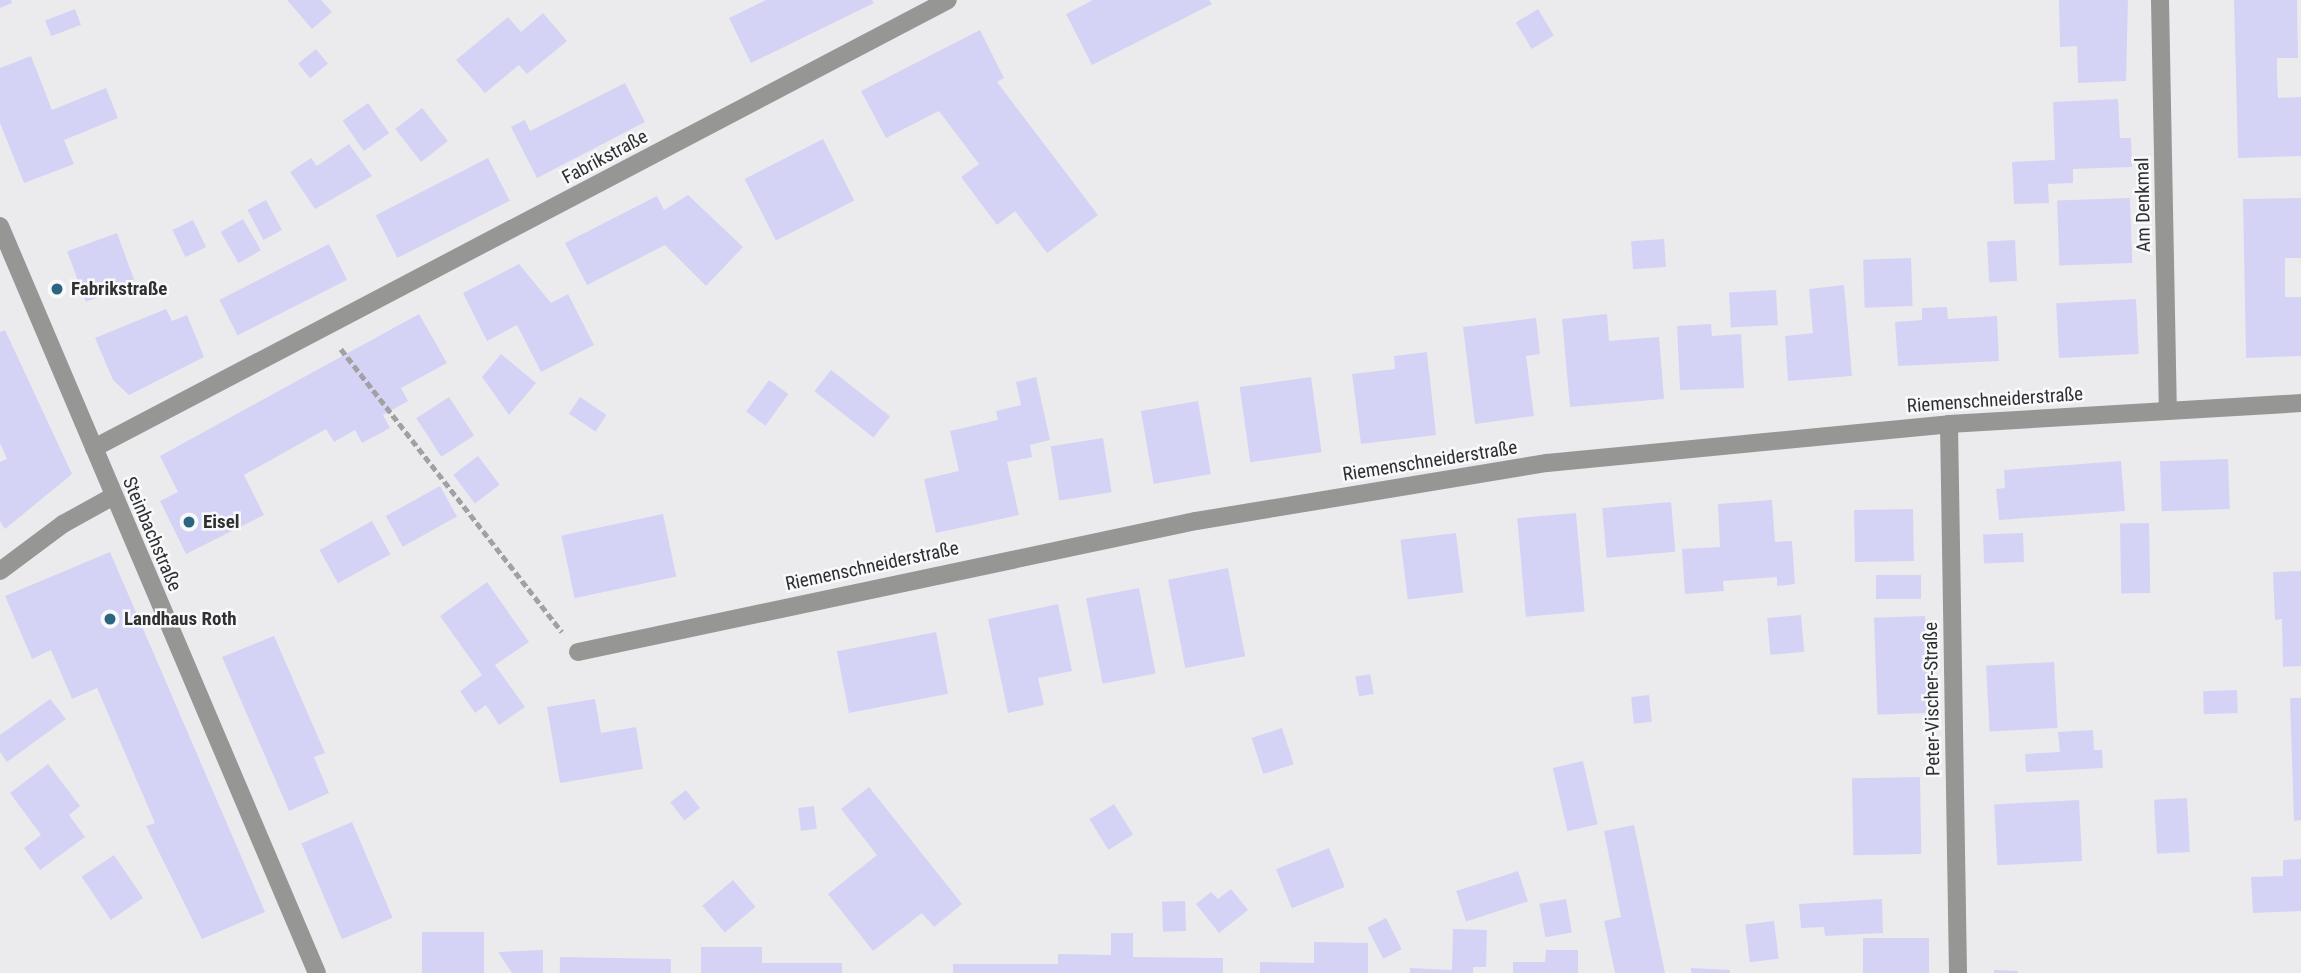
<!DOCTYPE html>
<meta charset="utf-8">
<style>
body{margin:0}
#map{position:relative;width:2301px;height:973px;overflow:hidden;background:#ebebee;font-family:"Roboto Condensed",sans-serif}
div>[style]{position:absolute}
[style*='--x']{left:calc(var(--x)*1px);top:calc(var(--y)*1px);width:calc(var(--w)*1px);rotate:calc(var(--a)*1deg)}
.building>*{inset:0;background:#d4d3f6;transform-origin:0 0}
.path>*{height:4.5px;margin-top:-2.25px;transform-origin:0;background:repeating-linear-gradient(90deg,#a1a1a4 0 7px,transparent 0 10.5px)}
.minor>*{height:18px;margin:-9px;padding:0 9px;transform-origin:9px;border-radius:9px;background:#969695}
.dots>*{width:19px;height:19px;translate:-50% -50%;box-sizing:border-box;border:4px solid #f8f9fb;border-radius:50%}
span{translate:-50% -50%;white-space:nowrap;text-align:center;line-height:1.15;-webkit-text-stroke:5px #f8f9fb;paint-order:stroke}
.street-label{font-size:19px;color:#303031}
.poi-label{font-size:19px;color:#303031;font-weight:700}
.left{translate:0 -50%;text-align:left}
</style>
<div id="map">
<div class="building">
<i style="clip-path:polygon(0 0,11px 0,12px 3px,0 8px)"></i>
<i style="clip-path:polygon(287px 0,321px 0,332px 12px,312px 29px)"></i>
<i style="clip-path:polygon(766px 0,872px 0,874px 3px,751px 63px,729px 18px)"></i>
<i style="clip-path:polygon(1093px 0,1209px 0,1212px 4px,1092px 65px,1066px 14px)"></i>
<i style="clip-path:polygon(2059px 0,2128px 0,2126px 81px,2078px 83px,2077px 46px,2060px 47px)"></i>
<i style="clip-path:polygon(2234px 0,2297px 0,2298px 58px,2277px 58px,2277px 78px,2278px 98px,2301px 97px,2301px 156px,2238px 158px)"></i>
<i style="left:75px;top:9px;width:17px;height:32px;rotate:69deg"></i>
<i style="left:1538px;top:9px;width:31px;height:26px;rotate:59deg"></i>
<i style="clip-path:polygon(543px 13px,567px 41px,527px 74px,519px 65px,485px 93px,456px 60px,508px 17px,521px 32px)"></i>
<i style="clip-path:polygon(980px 30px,1004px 78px,997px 82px,1098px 215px,1047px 253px,1015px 211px,997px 225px,961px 177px,979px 164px,939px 111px,886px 138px,861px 91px)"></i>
<i style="left:316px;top:49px;width:19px;height:23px;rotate:51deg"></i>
<i style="clip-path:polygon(31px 56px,52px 110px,106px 88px,118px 118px,64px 140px,74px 164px,24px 183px,0 123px,0 68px)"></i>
<i style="clip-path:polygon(625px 83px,645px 122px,537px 178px,511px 127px,525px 120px,530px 131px)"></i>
<i style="clip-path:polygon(2118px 99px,2120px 138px,2131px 138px,2132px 167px,2073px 169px,2073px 183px,2048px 184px,2049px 203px,2014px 204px,2012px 162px,2055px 160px,2053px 102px)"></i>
<i style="left:368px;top:103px;width:37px;height:31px;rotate:55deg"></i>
<i style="left:422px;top:108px;width:42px;height:34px;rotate:52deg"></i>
<i style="left:823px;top:139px;width:69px;height:88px;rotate:63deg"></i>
<i style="clip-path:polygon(349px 144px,372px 176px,315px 209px,290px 172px,311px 158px,317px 166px)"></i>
<i style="left:488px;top:158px;width:48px;height:126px;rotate:63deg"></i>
<i style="clip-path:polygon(688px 195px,743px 247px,706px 286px,665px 245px,587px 285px,565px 243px,657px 196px,664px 210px)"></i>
<i style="left:2130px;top:198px;width:65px;height:73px;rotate:88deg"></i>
<i style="clip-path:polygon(2301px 198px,2301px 258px,2285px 258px,2285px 297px,2301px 297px,2301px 356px,2246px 358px,2243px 199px)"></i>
<i style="left:266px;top:200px;width:34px;height:21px;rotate:62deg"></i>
<i style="left:243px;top:219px;width:36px;height:26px;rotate:60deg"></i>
<i style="left:193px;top:220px;width:30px;height:23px;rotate:64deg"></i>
<i style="left:117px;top:233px;width:54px;height:53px;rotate:70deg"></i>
<i style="left:1664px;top:239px;width:28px;height:33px;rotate:86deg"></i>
<i style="left:2015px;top:240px;width:41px;height:28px;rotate:87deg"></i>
<i style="left:329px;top:244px;width:40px;height:123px;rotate:63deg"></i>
<i style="left:1911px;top:258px;width:48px;height:48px;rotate:88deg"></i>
<i style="clip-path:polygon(519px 264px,551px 303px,568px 294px,594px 345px,541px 372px,517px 325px,487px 341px,463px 293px)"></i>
<i style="clip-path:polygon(1844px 285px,1852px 376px,1788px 381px,1785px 336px,1813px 333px,1809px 289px)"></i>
<i style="left:1776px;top:290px;width:35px;height:47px;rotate:87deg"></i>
<i style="left:2136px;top:299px;width:55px;height:80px;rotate:87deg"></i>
<i style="clip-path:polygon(1947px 307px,1948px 319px,1997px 316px,1999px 361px,1898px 366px,1895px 322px,1922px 320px,1922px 308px)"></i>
<i style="clip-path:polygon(166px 309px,172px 321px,187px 315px,204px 357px,129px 395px,113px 380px,95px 338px)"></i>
<i style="clip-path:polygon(419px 314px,447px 363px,401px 388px,408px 401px,383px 415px,390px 428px,362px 443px,355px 430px,334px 442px,326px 429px,244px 475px,264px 515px,186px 554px,160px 501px,178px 492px,160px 456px)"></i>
<i style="clip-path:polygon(1607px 314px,1609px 341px,1659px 337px,1664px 399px,1570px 407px,1562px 319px)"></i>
<i style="clip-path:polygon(1536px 318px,1540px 354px,1526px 356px,1534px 416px,1475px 424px,1463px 327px)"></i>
<i style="clip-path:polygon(1711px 324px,1712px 336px,1741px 334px,1744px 388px,1680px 390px,1677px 326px)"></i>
<i style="clip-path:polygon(5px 330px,72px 474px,5px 529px,0 521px,0 462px,7px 459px,0 443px,0 332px)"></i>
<i style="clip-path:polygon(1427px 352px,1436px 435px,1361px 444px,1352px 374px,1395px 369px,1394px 356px)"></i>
<i style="clip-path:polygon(501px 354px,536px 383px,509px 415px,482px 377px)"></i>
<i style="left:831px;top:370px;width:75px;height:27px;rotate:38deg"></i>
<i style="clip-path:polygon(1036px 377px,1050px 440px,1030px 445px,1032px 457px,1007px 462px,1019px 515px,936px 533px,924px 479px,959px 471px,950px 431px,998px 420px,996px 411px,1021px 405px,1016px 382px)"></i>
<i style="left:1311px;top:377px;width:76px;height:72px;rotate:82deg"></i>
<i style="left:769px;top:380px;width:24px;height:39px;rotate:36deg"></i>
<i style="left:449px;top:397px;width:46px;height:39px;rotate:57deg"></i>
<i style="left:580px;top:397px;width:32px;height:20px;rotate:34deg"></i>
<i style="left:1198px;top:401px;width:74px;height:58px;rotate:80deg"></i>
<i style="left:1103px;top:438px;width:55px;height:53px;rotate:81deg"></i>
<i style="left:478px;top:456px;width:36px;height:31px;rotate:53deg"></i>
<i style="left:2228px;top:459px;width:50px;height:68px;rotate:88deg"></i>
<i style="clip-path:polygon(2121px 461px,2125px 511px,1999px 520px,1996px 489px,2005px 488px,2004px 470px)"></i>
<i style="left:440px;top:486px;width:35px;height:62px;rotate:61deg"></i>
<i style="clip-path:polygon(1772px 500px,1775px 542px,1792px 541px,1795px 584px,1777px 586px,1777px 577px,1723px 581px,1724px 591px,1685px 594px,1682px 549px,1720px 547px,1718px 504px)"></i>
<i style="left:1671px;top:502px;width:50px;height:69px;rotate:85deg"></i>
<i style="left:1913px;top:509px;width:52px;height:59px;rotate:89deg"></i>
<i style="left:1576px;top:513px;width:99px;height:59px;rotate:85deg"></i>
<i style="left:663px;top:514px;width:64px;height:104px;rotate:78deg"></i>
<i style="left:372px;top:521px;width:38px;height:60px;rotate:61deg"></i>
<i style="left:2149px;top:523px;width:70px;height:29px;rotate:89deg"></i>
<i style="left:1456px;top:533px;width:60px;height:56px;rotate:83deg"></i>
<i style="left:2023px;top:533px;width:29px;height:40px;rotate:88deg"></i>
<i style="clip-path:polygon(110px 552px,265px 912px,202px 939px,146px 826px,155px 823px,97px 688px,72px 699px,51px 650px,32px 659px,5px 596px)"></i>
<i style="left:1228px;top:568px;width:90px;height:61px;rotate:79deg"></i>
<i style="clip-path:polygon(2301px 571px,2301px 666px,2283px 667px,2282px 619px,2275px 620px,2273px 572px)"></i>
<i style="left:1921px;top:575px;width:24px;height:45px;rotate:90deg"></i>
<i style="clip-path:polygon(487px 582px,529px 642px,495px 665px,525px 707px,499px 725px,486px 705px,475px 713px,460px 691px,482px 675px,440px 616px)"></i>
<i style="left:1139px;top:588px;width:87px;height:54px;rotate:79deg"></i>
<i style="clip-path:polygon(1058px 604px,1072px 671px,1038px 678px,1044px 705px,1008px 713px,988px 619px)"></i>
<i style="left:1801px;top:615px;width:37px;height:34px;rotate:85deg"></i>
<i style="left:1925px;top:616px;width:97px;height:51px;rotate:88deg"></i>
<i style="left:936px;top:632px;width:63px;height:101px;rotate:79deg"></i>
<i style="clip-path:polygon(274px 636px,325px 753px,314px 757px,329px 793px,289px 811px,222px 657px)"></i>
<i style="left:2054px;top:662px;width:66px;height:68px;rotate:87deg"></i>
<i style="left:1370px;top:674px;width:20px;height:15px;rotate:79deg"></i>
<i style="left:2237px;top:690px;width:23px;height:34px;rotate:88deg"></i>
<i style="left:1649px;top:695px;width:27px;height:18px;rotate:84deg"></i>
<i style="clip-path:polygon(2290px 698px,2301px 698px,2301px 820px,2294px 821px)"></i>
<i style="clip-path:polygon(50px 699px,66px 719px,7px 762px,0 752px,0 735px)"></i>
<i style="clip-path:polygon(595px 699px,601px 733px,636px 727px,643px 769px,560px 783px,547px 707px)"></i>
<i style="left:1282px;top:728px;width:38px;height:32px;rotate:72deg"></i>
<i style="clip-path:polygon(2093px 730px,2094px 750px,2102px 750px,2103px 768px,2026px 772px,2025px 754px,2060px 752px,2058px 732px)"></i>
<i style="left:1583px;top:761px;width:65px;height:31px;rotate:77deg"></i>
<i style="clip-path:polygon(48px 764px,80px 806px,69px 815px,85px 837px,40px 870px,24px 848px,41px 835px,10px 793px)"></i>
<i style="left:1920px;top:777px;width:77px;height:68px;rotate:89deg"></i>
<i style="clip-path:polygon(869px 787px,962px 904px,934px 927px,922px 913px,873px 951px,828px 894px,877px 855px,841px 809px)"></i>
<i style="left:686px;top:790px;width:23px;height:20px;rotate:52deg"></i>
<i style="left:2187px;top:798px;width:54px;height:33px;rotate:87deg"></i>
<i style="left:2079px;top:800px;width:61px;height:85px;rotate:87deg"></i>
<i style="left:1114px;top:804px;width:36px;height:29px;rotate:58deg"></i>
<i style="left:814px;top:806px;width:23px;height:16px;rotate:83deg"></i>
<i style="left:352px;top:822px;width:104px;height:55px;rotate:67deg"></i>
<i style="clip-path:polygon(1634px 825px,1665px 973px,1615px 973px,1604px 921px,1621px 917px,1604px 831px)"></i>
<i style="left:1329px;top:848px;width:42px;height:57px;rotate:68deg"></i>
<i style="left:114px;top:855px;width:52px;height:39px;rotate:56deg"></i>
<i style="clip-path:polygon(2301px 859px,2301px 911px,2253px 913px,2251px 877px,2283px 876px,2283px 860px)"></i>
<i style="left:1518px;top:871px;width:32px;height:65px;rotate:72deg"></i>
<i style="left:733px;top:880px;width:35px;height:40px;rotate:50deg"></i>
<i style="clip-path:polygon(1231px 889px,1248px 910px,1219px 933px,1196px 904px,1211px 892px,1218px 899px)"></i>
<i style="left:1566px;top:899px;width:34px;height:27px;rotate:80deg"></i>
<i style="clip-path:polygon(1882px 899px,1883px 933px,1825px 936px,1824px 927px,1801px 928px,1799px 904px)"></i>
<i style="left:1185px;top:901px;width:30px;height:23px;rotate:88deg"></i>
<i style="left:1386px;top:918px;width:35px;height:21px;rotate:63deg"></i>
<i style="left:1774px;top:921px;width:38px;height:29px;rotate:83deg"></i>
<i style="clip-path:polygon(1453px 929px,1487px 930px,1486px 967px,1473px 967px,1473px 973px,1410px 973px,1410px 968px,1452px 970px)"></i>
<i style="left:422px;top:932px;width:62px;height:41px"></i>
<i style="clip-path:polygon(1111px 933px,1133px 933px,1133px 957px,1223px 958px,1223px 973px,953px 973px,953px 964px,1058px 964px,1058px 954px,1111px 955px)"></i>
<i style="left:1863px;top:938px;width:66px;height:35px"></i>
<i style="clip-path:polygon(1314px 942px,1368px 943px,1368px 973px,1260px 973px,1260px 962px,1314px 963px)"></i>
<i style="clip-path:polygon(701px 947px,762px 947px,762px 963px,842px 963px,842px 973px,701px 973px)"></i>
<i style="clip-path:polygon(543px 950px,543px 973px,512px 973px,498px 952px)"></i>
<i style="clip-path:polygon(1546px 950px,1578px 950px,1578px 973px,1513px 973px,1513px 962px,1545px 962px)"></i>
<i style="left:560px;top:957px;width:111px;height:16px;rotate:1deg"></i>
<i style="clip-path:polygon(1691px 968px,1730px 970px,1730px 973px,1691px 973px)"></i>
<i style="clip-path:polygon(1994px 970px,2018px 971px,2018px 973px,1994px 973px)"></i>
</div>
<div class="path">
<i style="--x:341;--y:349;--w:359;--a:52"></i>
</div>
<div class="minor">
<i style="--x:2160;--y:0;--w:410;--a:88.9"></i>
<i style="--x:0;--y:226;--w:811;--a:67.01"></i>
<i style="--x:1949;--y:424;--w:549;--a:89.06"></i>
<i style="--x:94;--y:448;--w:964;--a:-27.68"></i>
<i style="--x:0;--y:571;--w:79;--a:-36.7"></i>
<i style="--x:63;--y:524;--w:56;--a:-28.9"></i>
<i style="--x:578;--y:652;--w:632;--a:-11.97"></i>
<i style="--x:1196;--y:521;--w:356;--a:-9.4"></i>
<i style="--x:1547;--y:463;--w:404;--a:-5.5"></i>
<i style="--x:1949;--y:424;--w:353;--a:-3.4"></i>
</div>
<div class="dots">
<i style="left:57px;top:289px;background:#2c657f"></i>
<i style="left:189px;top:522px;background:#2c657f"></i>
<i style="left:110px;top:619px;background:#2c657f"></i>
</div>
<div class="street-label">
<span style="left:605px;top:157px;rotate:-28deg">Fabrikstraße</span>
<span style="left:2143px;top:205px;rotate:-91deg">Am Denkmal</span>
<span style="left:1995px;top:400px;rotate:-4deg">Riemenschneiderstraße</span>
<span style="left:1430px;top:461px;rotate:-9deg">Riemenschneiderstraße</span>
<span style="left:152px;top:534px;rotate:67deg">Steinbachstraße</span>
<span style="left:872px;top:566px;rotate:-12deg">Riemenschneiderstraße</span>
<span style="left:1932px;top:699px;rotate:-91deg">Peter-Vischer-Straße</span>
</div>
<div class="poi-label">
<span class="left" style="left:71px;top:289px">Fabrikstraße</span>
<span class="left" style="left:203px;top:522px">Eisel</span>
<span class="left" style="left:124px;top:619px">Landhaus Roth</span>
</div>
</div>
